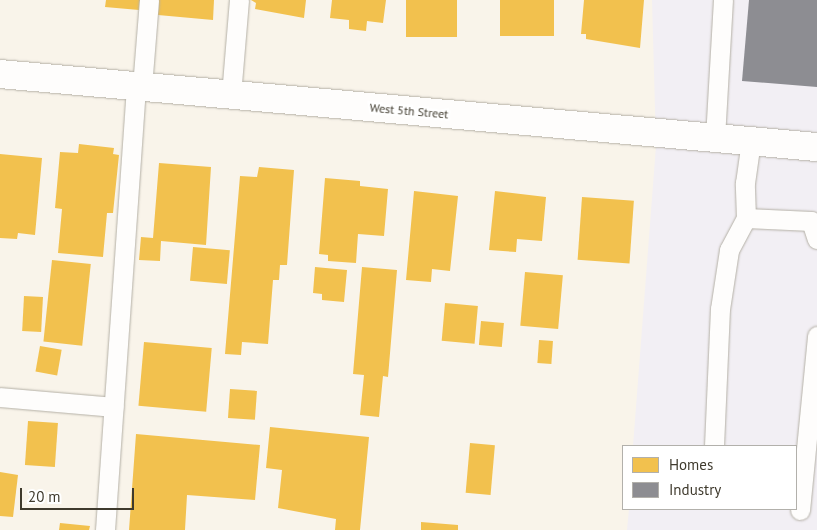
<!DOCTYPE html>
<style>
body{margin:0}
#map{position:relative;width:817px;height:530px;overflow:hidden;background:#f9f4ea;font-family:"PT Sans",sans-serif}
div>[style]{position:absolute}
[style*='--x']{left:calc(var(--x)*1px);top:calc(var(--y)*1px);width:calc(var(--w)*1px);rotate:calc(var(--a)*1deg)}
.industrial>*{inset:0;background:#f2eff4}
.homes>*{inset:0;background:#f2c14e;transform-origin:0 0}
.industry>*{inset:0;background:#8d8d92}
.roads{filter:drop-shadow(0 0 1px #b4b0a6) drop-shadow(0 0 1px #b4b0a6)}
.service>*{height:19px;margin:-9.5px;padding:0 9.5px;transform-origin:9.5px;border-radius:9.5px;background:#fefdfc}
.minor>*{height:28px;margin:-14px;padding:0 14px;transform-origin:14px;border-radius:14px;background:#fefdfc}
span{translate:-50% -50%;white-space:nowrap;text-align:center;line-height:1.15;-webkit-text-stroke:5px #fff;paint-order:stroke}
.street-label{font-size:12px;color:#3f3a2d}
.legend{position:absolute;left:622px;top:445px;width:175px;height:65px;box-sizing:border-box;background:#fff;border:1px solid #b2b0ab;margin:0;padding:6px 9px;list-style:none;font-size:15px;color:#3f3a2d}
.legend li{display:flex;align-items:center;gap:10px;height:25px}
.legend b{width:25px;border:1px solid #b2b0ab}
.scale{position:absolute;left:20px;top:488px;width:114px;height:22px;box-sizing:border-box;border:2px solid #3f3a2d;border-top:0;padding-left:6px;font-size:15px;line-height:18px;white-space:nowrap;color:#3f3a2d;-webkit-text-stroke:4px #fff;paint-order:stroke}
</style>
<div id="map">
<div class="industrial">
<i style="clip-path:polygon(652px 0,817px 0,817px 530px,627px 530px,629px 509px,796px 509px,796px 446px,633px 446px,656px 146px)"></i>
</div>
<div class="homes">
<i style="clip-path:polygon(106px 0,140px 0,139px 10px,105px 7px)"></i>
<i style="clip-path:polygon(159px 0,214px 0,213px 20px,158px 15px)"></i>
<i style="clip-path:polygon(251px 0,306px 0,304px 18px,255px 9px,256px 3px)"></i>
<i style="clip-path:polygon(332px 0,386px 0,383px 23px,367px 21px,366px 31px,349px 29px,349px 20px,330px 18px)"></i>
<i style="left:406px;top:0;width:51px;height:37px"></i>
<i style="left:500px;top:0;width:54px;height:36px"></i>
<i style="clip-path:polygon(584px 0,644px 0,640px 48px,586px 39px,586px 34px,581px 34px)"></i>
<i style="clip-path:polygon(79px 144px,114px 148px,113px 154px,119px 155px,113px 213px,107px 213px,103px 257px,58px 253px,62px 209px,55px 208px,60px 152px,78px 153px)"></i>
<i style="clip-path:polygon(0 154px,42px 158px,35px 235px,18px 233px,17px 239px,0 238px)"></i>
<i style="clip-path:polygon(159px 163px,211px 167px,206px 245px,161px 241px,160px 261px,139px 260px,141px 237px,153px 238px)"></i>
<i style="clip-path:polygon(259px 167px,294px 170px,287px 265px,280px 265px,279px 280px,273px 280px,268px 344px,242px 342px,241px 355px,225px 354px,240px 176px,257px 177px)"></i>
<i style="clip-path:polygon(325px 178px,360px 181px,360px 186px,388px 189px,384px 236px,358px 234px,356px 263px,328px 261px,328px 255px,319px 254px)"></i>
<i style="clip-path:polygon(414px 191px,458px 196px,450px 271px,432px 269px,431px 282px,406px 280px)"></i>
<i style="clip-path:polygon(495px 191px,546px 197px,542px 241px,517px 239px,516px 252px,489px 250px)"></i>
<i style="left:582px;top:197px;width:52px;height:63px;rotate:4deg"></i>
<i style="left:193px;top:247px;width:37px;height:34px;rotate:5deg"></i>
<i style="left:52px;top:260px;width:39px;height:82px;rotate:6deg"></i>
<i style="clip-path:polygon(315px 267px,347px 270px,344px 302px,322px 300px,322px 294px,313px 293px)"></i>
<i style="clip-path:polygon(362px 267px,397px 270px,388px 377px,383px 376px,379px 417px,360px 415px,364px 375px,353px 374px)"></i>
<i style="left:525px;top:272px;width:38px;height:54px;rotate:5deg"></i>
<i style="left:24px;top:296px;width:19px;height:35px;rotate:3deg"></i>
<i style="left:445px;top:303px;width:33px;height:38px;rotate:5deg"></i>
<i style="left:481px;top:321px;width:23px;height:24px;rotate:5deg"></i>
<i style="left:539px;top:340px;width:14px;height:23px;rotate:4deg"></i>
<i style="left:144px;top:342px;width:68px;height:64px;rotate:5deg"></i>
<i style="left:40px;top:346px;width:22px;height:26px;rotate:10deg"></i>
<i style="left:230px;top:389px;width:27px;height:29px;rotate:4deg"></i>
<i style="left:28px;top:421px;width:30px;height:44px;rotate:4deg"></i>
<i style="clip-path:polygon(270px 427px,369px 437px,360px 530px,335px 530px,336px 519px,278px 508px,282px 470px,266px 468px)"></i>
<i style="clip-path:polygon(136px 434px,260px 445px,255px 500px,187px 495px,185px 530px,129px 530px)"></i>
<i style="left:470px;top:443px;width:25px;height:50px;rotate:5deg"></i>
<i style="clip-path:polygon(0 472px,18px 475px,13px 517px,0 516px)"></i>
<i style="clip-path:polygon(421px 522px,458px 525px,458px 530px,421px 530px)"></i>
<i style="clip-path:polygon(60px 523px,90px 526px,89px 530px,59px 530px)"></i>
</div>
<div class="industry">
<i style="clip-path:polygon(749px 0,817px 0,817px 87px,742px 81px)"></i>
</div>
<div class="roads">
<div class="service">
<i style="--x:142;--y:87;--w:87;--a:-85.4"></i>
<i style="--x:231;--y:95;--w:95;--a:-85.2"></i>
<i style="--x:715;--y:138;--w:138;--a:-86.7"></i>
<i style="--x:746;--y:218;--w:65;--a:2.6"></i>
<i style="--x:811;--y:221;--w:19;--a:72"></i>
<i style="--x:0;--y:397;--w:114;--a:5"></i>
<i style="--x:714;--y:446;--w:137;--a:-87.5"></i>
<i style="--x:720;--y:309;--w:60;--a:-81.3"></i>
<i style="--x:729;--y:250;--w:36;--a:-62"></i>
<i style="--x:746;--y:218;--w:35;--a:-92"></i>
<i style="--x:745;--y:183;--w:42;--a:-81.9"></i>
<i style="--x:800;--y:510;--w:175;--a:-84.4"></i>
<i style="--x:105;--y:530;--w:445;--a:-86"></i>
</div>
<div class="minor">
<i style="--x:0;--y:74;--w:820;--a:5.11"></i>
</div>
</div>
<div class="street-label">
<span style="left:409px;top:111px;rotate:5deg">West 5th Street</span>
</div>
<ul class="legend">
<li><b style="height:14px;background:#f2c14e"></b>Homes</li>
<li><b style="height:14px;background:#8d8d92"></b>Industry</li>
</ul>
<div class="scale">20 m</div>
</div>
